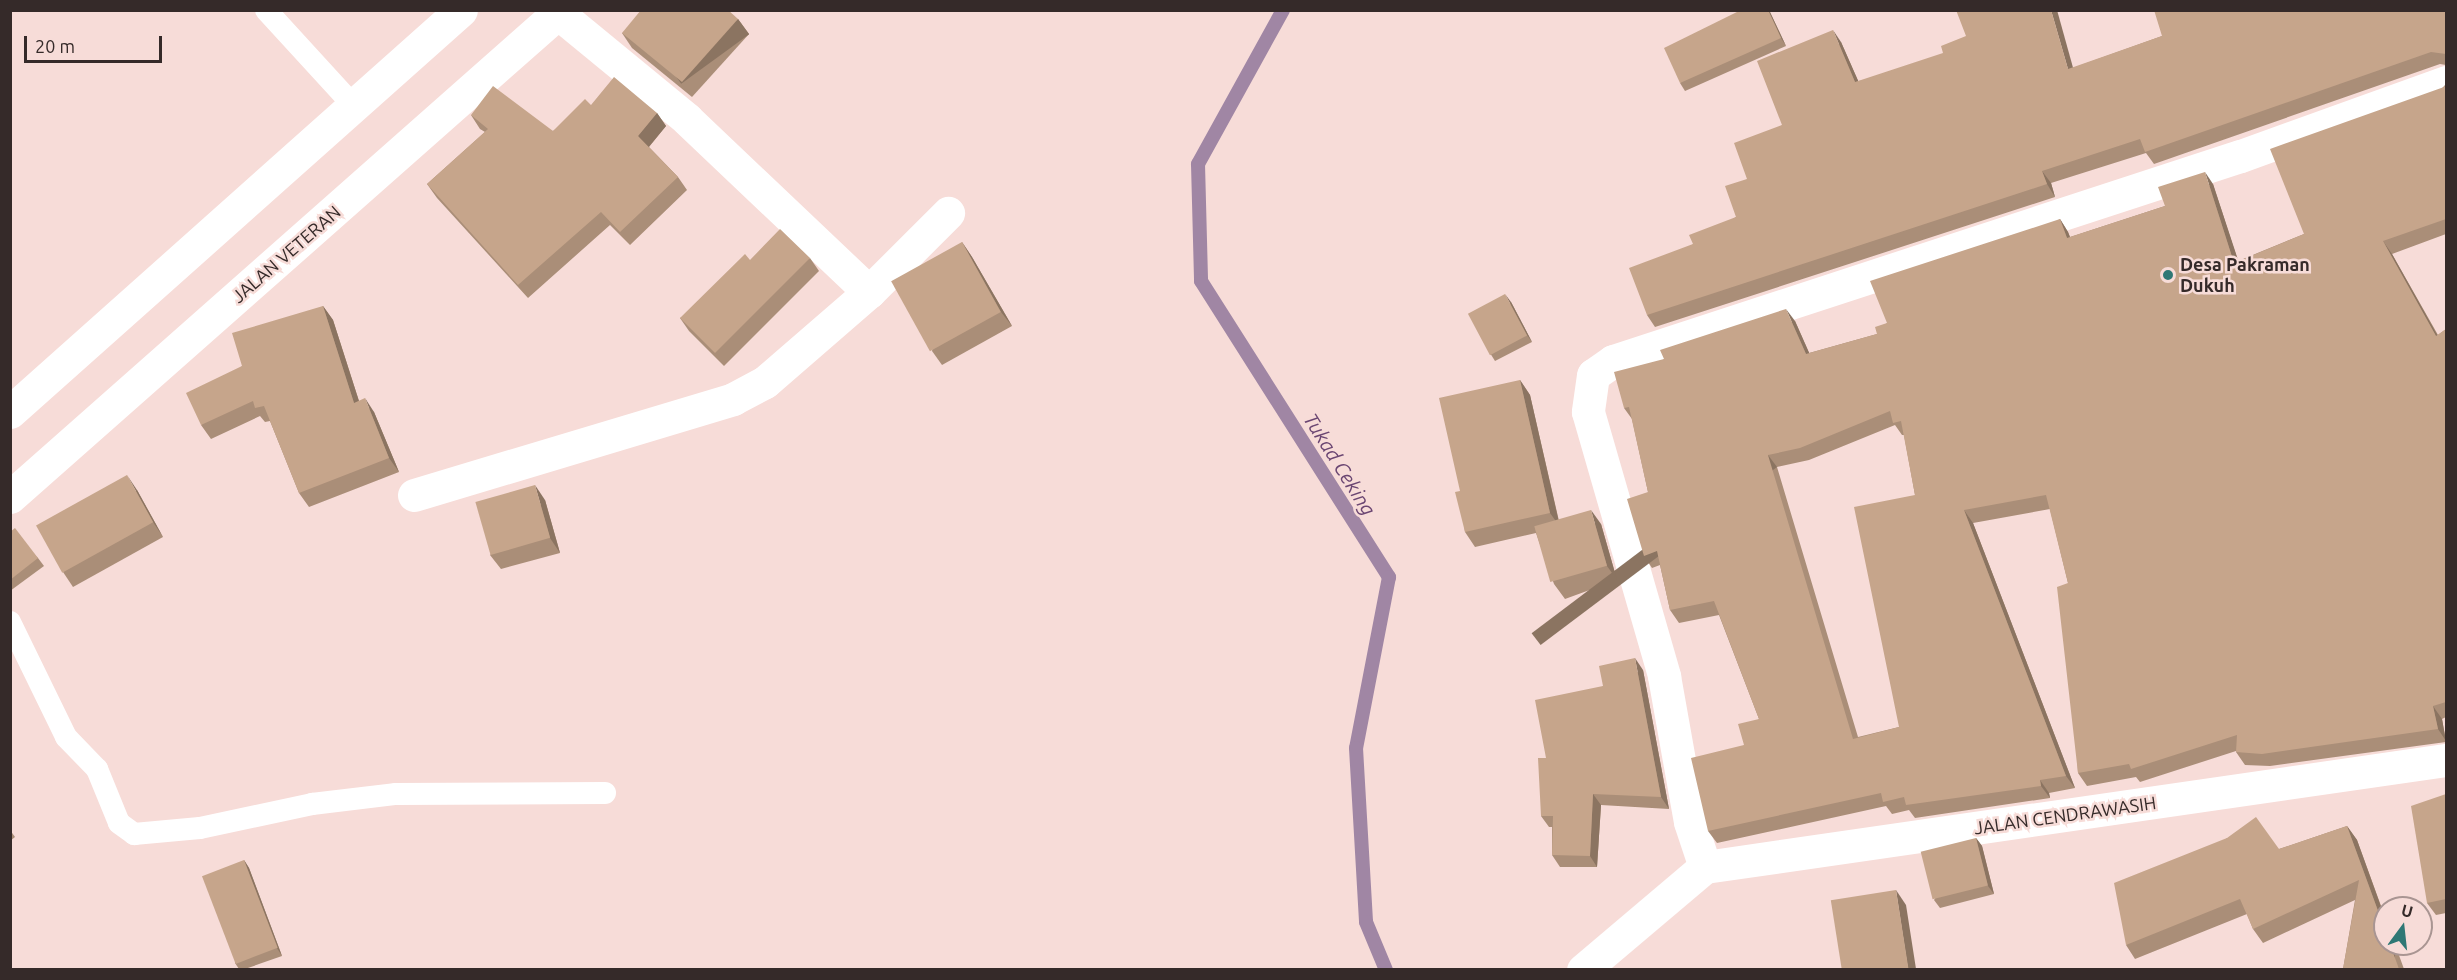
<!DOCTYPE html>
<style>
body{margin:0}
#map{position:relative;width:2457px;height:980px;overflow:hidden;background:#f7dcd8;font-family:Ubuntu,sans-serif}
div>[style]{position:absolute}
[style*='--x']{left:calc(var(--x)*1px);top:calc(var(--y)*1px);width:calc(var(--w)*1px);rotate:calc(var(--a)*1deg)}
.stream>*{height:14px;margin:-7px;padding:0 7px;transform-origin:7px;border-radius:7px;background:#a086a4}
.lane>*{height:22px;margin:-11px;padding:0 11px;transform-origin:11px;border-radius:11px;background:#fff}
.street>*{height:33px;margin:-16.5px;padding:0 16.5px;transform-origin:16.5px;border-radius:16.5px;background:#fff}
.secondary>*{height:33px;margin:-16.5px;padding:0 16.5px;transform-origin:16.5px;border-radius:16.5px;background:#fff}
.wall>*{inset:0;background:#aa8e78}
.shaded-wall>*{inset:0;background:#8b7461;transform-origin:0 0}
.building>*{inset:0;background:#c6a58b;transform-origin:0 0}
.dots>*{width:16px;height:16px;translate:-50% -50%;box-sizing:border-box;border:3px solid #f7dcd8;border-radius:50%}
span{translate:-50% -50%;white-space:nowrap;text-align:center;line-height:1.15;-webkit-text-stroke:5px #f7dcd8;paint-order:stroke}
.street-label{font-size:18px;color:#352a29}
.poi-label{font-size:18px;color:#352a29;font-weight:700}
.left{translate:0 -50%;text-align:left}
.water-label{font-size:20px;color:#6b4672;font-style:italic}
.frame{position:absolute;inset:0;border:12px solid #352a29;pointer-events:none}
.north{position:absolute;left:2373px;top:896px;width:60px;height:60px;box-sizing:border-box;background:#f7dcd8;border:2px solid #a99592;border-radius:50%;rotate:15deg;font-size:16px;font-weight:700;line-height:24px;text-align:center;color:#352a29}
.north::after{content:'';display:block;margin:auto;width:21px;height:27px;background:#2f7875;clip-path:polygon(50% 0,100% 100%,50% 72%,0 100%)}
.scale{position:absolute;left:24px;top:36px;width:138px;height:27px;box-sizing:border-box;border:3px solid #352a29;border-top:0;padding-left:8px;font-size:18px;line-height:21px;white-space:nowrap;color:#352a29;-webkit-text-stroke:4px #f7dcd8;paint-order:stroke}
</style>
<div id="map">
<div class="stream">
<i style="--x:1283;--y:10;--w:176;--a:118.9"></i>
<i style="--x:1198;--y:164;--w:117;--a:88.5"></i>
<i style="--x:1201;--y:281;--w:351;--a:57.6"></i>
<i style="--x:1389;--y:577;--w:174;--a:100.9"></i>
<i style="--x:1356;--y:748;--w:174;--a:86.7"></i>
<i style="--x:1366;--y:922;--w:52;--a:67.4"></i>
</div>
<div class="lane">
<i style="--x:266;--y:10;--w:132;--a:47.5"></i>
<i style="--x:10;--y:622;--w:128;--a:64"></i>
<i style="--x:66;--y:737;--w:45;--a:45.9"></i>
<i style="--x:97;--y:769;--w:58;--a:67.8"></i>
<i style="--x:119;--y:823;--w:19;--a:36"></i>
<i style="--x:134;--y:834;--w:66;--a:-5.2"></i>
<i style="--x:200;--y:828;--w:115;--a:-12.1"></i>
<i style="--x:312;--y:804;--w:85;--a:-6.8"></i>
<i style="--x:396;--y:794;--w:209;--a:-0.3"></i>
</div>
<div class="street">
<i style="--x:2446;--y:82;--w:219;--a:160.2"></i>
<i style="--x:2240;--y:156;--w:660;--a:161.89"></i>
<i style="--x:1613;--y:361;--w:24;--a:145"></i>
<i style="--x:1593;--y:375;--w:37;--a:98"></i>
<i style="--x:1588;--y:412;--w:275;--a:73.9"></i>
<i style="--x:1664;--y:676;--w:148;--a:79.9"></i>
<i style="--x:1690;--y:822;--w:47;--a:71.6"></i>
<i style="--x:1705;--y:867;--w:749;--a:-8.22"></i>
<i style="--x:869;--y:292;--w:112;--a:-45"></i>
<i style="--x:414;--y:495;--w:333;--a:-16.7"></i>
<i style="--x:733;--y:399;--w:36;--a:-28"></i>
<i style="--x:765;--y:382;--w:138;--a:-40.9"></i>
<i style="--x:869;--y:292;--w:251;--a:-136.5"></i>
<i style="--x:687;--y:119;--w:167;--a:-140.6"></i>
<i style="--x:1583;--y:970;--w:160;--a:-40.2"></i>
</div>
<div class="secondary">
<i style="--x:10;--y:412;--w:604;--a:-41.71"></i>
<i style="--x:10;--y:497;--w:735;--a:-41.47"></i>
</div>
<div class="wall">
<i style="clip-path:polygon(1741px 10px,1769px 10px,1786px 46px,1685px 91px,1680px 83px)"></i>
<i style="clip-path:polygon(2446px 10px,2446px 65px,2440px 64px,2154px 164px,2146px 153px,2051px 183px,2055px 197px,1655px 327px,1647px 315px,1693px 244px,1736px 217px,1747px 179px,1782px 125px,1841px 42px,1858px 81px,2073px 68px,2162px 36px)"></i>
<i style="clip-path:polygon(738px 19px,749px 34px,692px 97px,632px 48px,622px 33px)"></i>
<i style="clip-path:polygon(evenodd,2446px 84px,2446px 234px,2392px 254px,2438px 335px,2446px 329px,2446px 717px,2442px 719px,2446px 742px,2270px 766px,2245px 765px,2236px 752px,2236px 751px,2140px 782px,2136px 777px,2087px 786px,2078px 773px,2068px 583px,2050px 509px,1973px 523px,2075px 788px,2049px 793px,2050px 798px,1915px 818px,1909px 810px,1892px 814px,1886px 806px,1717px 843px,1708px 831px,1744px 745px,1759px 719px,1719px 615px,1679px 623px,1670px 610px,1660px 565px,1652px 568px,1644px 556px,1648px 492px,1632px 419px,1624px 408px,1664px 359px,1795px 321px,1809px 353px,1877px 334px,1887px 323px,2060px 219px,2068px 232px,2070px 237px,2165px 206px,2213px 184px,2238px 261px,2304px 234px,2446px 84px,1895px 425px,1902px 435px,1904px 435px,1915px 495px,1899px 727px,1858px 737px,1777px 467px,1809px 460px,1895px 425px)"></i>
<i style="clip-path:polygon(591px 105px,657px 113px,666px 126px,649px 147px,678px 177px,687px 190px,630px 245px,610px 225px,528px 298px,437px 198px,427px 184px,485px 132px,480px 129px,471px 115px,553px 131px)"></i>
<i style="clip-path:polygon(962px 242px,972px 257px,1012px 326px,942px 365px,932px 351px)"></i>
<i style="clip-path:polygon(810px 258px,819px 271px,724px 366px,689px 331px,680px 318px)"></i>
<i style="clip-path:polygon(1511px 302px,1532px 342px,1495px 361px,1490px 353px)"></i>
<i style="clip-path:polygon(323px 306px,333px 320px,359px 401px,374px 412px,399px 472px,309px 507px,299px 493px,270px 421px,265px 422px,260px 416px,211px 439px,201px 425px,242px 366px)"></i>
<i style="clip-path:polygon(1520px 380px,1530px 395px,1559px 521px,1601px 524px,1617px 580px,1565px 599px,1554px 584px,1536px 533px,1475px 547px,1465px 532px,1460px 491px)"></i>
<i style="clip-path:polygon(137px 490px,163px 537px,73px 587px,63px 572px)"></i>
<i style="clip-path:polygon(545px 500px,560px 553px,501px 569px,490px 555px)"></i>
<i style="clip-path:polygon(10px 532px,38px 558px,44px 566px,10px 591px)"></i>
<i style="clip-path:polygon(1643px 670px,1669px 809px,1601px 805px,1597px 867px,1560px 867px,1552px 855px,1552px 827px,1549px 827px,1541px 816px,1546px 758px,1603px 686px)"></i>
<i style="clip-path:polygon(2446px 794px,2446px 913px,2436px 915px,2427px 903px)"></i>
<i style="clip-path:polygon(2347px 826px,2357px 840px,2404px 969px,2343px 969px,2355px 900px,2263px 943px,2253px 929px,2247px 914px,2135px 959px,2126px 945px,2227px 838px,2279px 849px)"></i>
<i style="clip-path:polygon(10px 830px,15px 837px,10px 841px)"></i>
<i style="clip-path:polygon(1976px 838px,1982px 846px,1994px 894px,1940px 908px,1934px 900px)"></i>
<i style="clip-path:polygon(244px 860px,249px 868px,282px 956px,245px 969px,239px 969px,235px 963px)"></i>
</div>
<div class="shaded-wall">
<i style="clip-path:polygon(1768px 10px,1769px 10px,1786px 46px,1781px 38px)"></i>
<i style="clip-path:polygon(2051px 10px,2057px 10px,2077px 82px,2068px 69px)"></i>
<i style="left:738px;top:19px;width:19px;height:84px;rotate:54deg"></i>
<i style="clip-path:polygon(1833px 30px,1841px 42px,1864px 94px,1855px 82px)"></i>
<i style="clip-path:polygon(657px 113px,666px 126px,647px 149px,638px 136px)"></i>
<i style="clip-path:polygon(2042px 171px,2051px 183px,2055px 197px,2047px 184px)"></i>
<i style="clip-path:polygon(2205px 172px,2213px 184px,2243px 275px,2234px 263px)"></i>
<i style="clip-path:polygon(2060px 219px,2068px 232px,2075px 251px,2067px 238px)"></i>
<i style="clip-path:polygon(2383px 241px,2392px 254px,2445px 349px,2436px 336px)"></i>
<i style="clip-path:polygon(962px 242px,972px 257px,1012px 326px,1001px 312px)"></i>
<i style="clip-path:polygon(1505px 294px,1511px 302px,1532px 342px,1527px 335px)"></i>
<i style="clip-path:polygon(323px 306px,333px 320px,364px 417px,354px 403px)"></i>
<i style="clip-path:polygon(1786px 309px,1795px 321px,1815px 366px,1806px 354px)"></i>
<i style="clip-path:polygon(1520px 380px,1530px 395px,1560px 527px,1550px 513px)"></i>
<i style="clip-path:polygon(365px 398px,374px 412px,399px 472px,389px 458px)"></i>
<i style="left:1768px;top:455px;width:15px;height:296px;rotate:53deg"></i>
<i style="clip-path:polygon(127px 475px,137px 490px,163px 537px,153px 522px)"></i>
<i style="clip-path:polygon(535px 485px,545px 500px,560px 553px,550px 538px)"></i>
<i style="clip-path:polygon(1591px 510px,1601px 524px,1617px 580px,1607px 566px)"></i>
<i style="clip-path:polygon(1964px 510px,1973px 523px,2075px 788px,2066px 776px)"></i>
<i style="clip-path:polygon(1635px 658px,1643px 670px,1669px 809px,1661px 797px)"></i>
<i style="clip-path:polygon(2433px 706px,2442px 719px,2446px 741px,2438px 729px)"></i>
<i style="clip-path:polygon(2040px 780px,2049px 793px,2050px 798px,2041px 786px)"></i>
<i style="clip-path:polygon(1593px 794px,1601px 805px,1597px 867px,1590px 856px)"></i>
<i style="clip-path:polygon(2347px 826px,2357px 840px,2385px 918px,2385px 930px)"></i>
<i style="clip-path:polygon(1976px 838px,1982px 846px,1994px 894px,1988px 886px)"></i>
<i style="clip-path:polygon(244px 860px,249px 868px,282px 956px,277px 948px)"></i>
<i style="clip-path:polygon(1896px 890px,1906px 905px,1916px 969px,1908px 969px)"></i>
<i style="left:2390px;top:944px;width:5px;height:27px"></i>
</div>
<div class="building">
<i style="clip-path:polygon(641px 10px,728px 10px,738px 19px,682px 82px,622px 33px)"></i>
<i style="clip-path:polygon(1741px 10px,1768px 10px,1781px 38px,1680px 83px,1664px 48px)"></i>
<i style="clip-path:polygon(1956px 10px,2051px 10px,2068px 69px,2162px 36px,2154px 10px,2446px 10px,2446px 54px,2431px 52px,2145px 152px,2140px 139px,2042px 171px,2047px 184px,1647px 315px,1629px 268px,1693px 244px,1689px 235px,1736px 217px,1725px 186px,1747px 179px,1734px 143px,1782px 125px,1757px 61px,1833px 30px,1855px 82px,1943px 53px,1941px 46px,1966px 36px)"></i>
<i style="clip-path:polygon(614px 77px,657px 113px,638px 136px,678px 177px,620px 232px,601px 212px,518px 285px,427px 184px,488px 129px,471px 115px,493px 86px,553px 131px,585px 99px,591px 105px)"></i>
<i style="clip-path:polygon(evenodd,2446px 84px,2446px 219px,2383px 241px,2436px 336px,2446px 329px,2446px 702px,2433px 706px,2438px 729px,2262px 754px,2236px 752px,2237px 735px,2131px 769px,2129px 764px,2078px 773px,2057px 587px,2068px 583px,2046px 495px,1964px 510px,2066px 776px,2040px 780px,2041px 786px,1906px 805px,1904px 797px,1883px 802px,1881px 793px,1708px 831px,1691px 758px,1744px 745px,1738px 724px,1759px 719px,1714px 601px,1670px 610px,1657px 551px,1644px 556px,1627px 499px,1648px 492px,1629px 407px,1624px 408px,1614px 372px,1664px 359px,1660px 350px,1786px 309px,1806px 354px,1877px 334px,1875px 327px,1887px 323px,1870px 281px,2060px 219px,2067px 238px,2165px 206px,2158px 187px,2205px 172px,2234px 263px,2304px 234px,2270px 149px,2444px 87px,2446px 84px,1890px 411px,1893px 423px,1901px 421px,1915px 495px,1854px 507px,1899px 727px,1853px 739px,1768px 455px,1800px 448px,1890px 411px)"></i>
<i style="clip-path:polygon(780px 229px,810px 258px,715px 353px,680px 318px,745px 254px,750px 260px)"></i>
<i style="left:962px;top:242px;width:80px;height:81px;rotate:61deg"></i>
<i style="left:1505px;top:294px;width:47px;height:42px;rotate:62deg"></i>
<i style="clip-path:polygon(323px 306px,354px 403px,365px 398px,389px 458px,299px 493px,264px 406px,255px 408px,253px 401px,201px 425px,186px 393px,242px 366px,232px 333px)"></i>
<i style="clip-path:polygon(1520px 380px,1550px 513px,1465px 532px,1455px 492px,1460px 491px,1439px 398px)"></i>
<i style="left:127px;top:475px;width:54px;height:104px;rotate:61deg"></i>
<i style="left:535px;top:485px;width:55px;height:62px;rotate:74deg"></i>
<i style="left:1591px;top:510px;width:58px;height:59px;rotate:74deg"></i>
<i style="clip-path:polygon(15px 528px,38px 558px,10px 580px,10px 532px)"></i>
<i style="clip-path:polygon(1635px 658px,1661px 797px,1593px 794px,1590px 856px,1552px 855px,1553px 816px,1541px 816px,1538px 758px,1546px 758px,1535px 700px,1603px 686px,1599px 666px)"></i>
<i style="clip-path:polygon(2446px 794px,2446px 899px,2427px 903px,2411px 806px)"></i>
<i style="clip-path:polygon(2256px 817px,2279px 849px,2347px 826px,2385px 930px,2385px 944px,2390px 944px,2399px 969px,2343px 969px,2359px 880px,2253px 929px,2240px 899px,2126px 945px,2114px 883px,2227px 838px)"></i>
<i style="left:1976px;top:838px;width:49px;height:57px;rotate:76deg"></i>
<i style="left:244px;top:860px;width:94px;height:45px;rotate:69deg"></i>
<i style="left:1896px;top:890px;width:80px;height:66px;rotate:81deg"></i>
</div>
<div class="dots">
<i style="left:2168px;top:275px;background:#2f7875"></i>
</div>
<div class="street-label">
<span style="left:286px;top:254px;rotate:-41deg">JALAN VETERAN</span>
<span style="left:2065px;top:815px;rotate:-8deg">JALAN CENDRAWASIH</span>
</div>
<div class="poi-label">
<span class="left" style="left:2180px;top:275px">Desa Pakraman<br>Dukuh</span>
</div>
<div class="water-label">
<span style="left:1340px;top:464px;rotate:58deg">Tukad Ceking</span>
</div>
<div class="frame"></div>
<div class="north">U</div>
<div class="scale">20 m</div>
</div>
